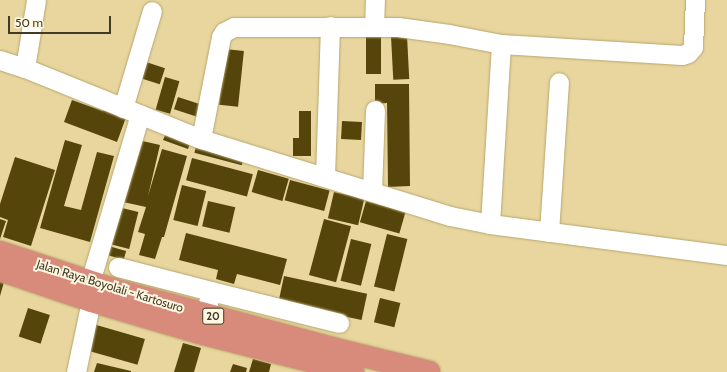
<!DOCTYPE html>
<style>
body{margin:0}
#map{position:relative;width:727px;height:372px;overflow:hidden;background:#e8d69e;font-family:Cabin,sans-serif}
div>[style]{position:absolute}
[style*='--x']{left:calc(var(--x)*1px);top:calc(var(--y)*1px);width:calc(var(--w)*1px);rotate:calc(var(--a)*1deg)}
.building>*{inset:0;background:#55450b;transform-origin:0 0}
.roads{filter:drop-shadow(0 0 1px #b8a670) drop-shadow(0 0 1px #b8a670)}
.minor>*{height:19px;margin:-9.5px;padding:0 9.5px;transform-origin:9.5px;border-radius:9.5px;background:#fff}
.highway>*{height:22px;margin:-11px;padding:0 11px;transform-origin:11px;border-radius:11px;background:#d88a7b}
span{translate:-50% -50%;white-space:nowrap;text-align:center;line-height:1.15;-webkit-text-stroke:4px #fff7e1;paint-order:stroke}
.shield-label span{padding:1px 3px;background:#fff7e1;border:1px solid;border-radius:3px;-webkit-text-stroke-width:0}
.shield-label{font-size:11px;color:#423a23;font-weight:700}
.street-label{font-size:12px;color:#423a23}
.scale{position:absolute;left:8px;top:16px;width:103px;height:18px;box-sizing:border-box;border:2px solid #423a23;border-top:0;padding-left:5px;font-size:12px;line-height:14px;white-space:nowrap;color:#423a23;-webkit-text-stroke:3px #fff7e1;paint-order:stroke}
</style>
<div id="map">
<div class="building">
<i style="left:366px;top:31px;width:15px;height:43px"></i>
<i style="left:407px;top:36px;width:43px;height:16px;rotate:87deg"></i>
<i style="left:225px;top:49px;width:19px;height:56px;rotate:6deg"></i>
<i style="left:146px;top:62px;width:20px;height:17px;rotate:18deg"></i>
<i style="left:165px;top:77px;width:15px;height:34px;rotate:16deg"></i>
<i style="clip-path:polygon(375px 84px,409px 84px,410px 186px,388px 187px,387px 103px,375px 104px)"></i>
<i style="left:178px;top:97px;width:25px;height:13px;rotate:18deg"></i>
<i style="clip-path:polygon(72px 100px,103px 111px,106px 104px,128px 112px,117px 142px,64px 122px)"></i>
<i style="clip-path:polygon(299px 111px,311px 111px,311px 156px,293px 156px,293px 138px,299px 138px)"></i>
<i style="left:342px;top:121px;width:20px;height:18px;rotate:3deg"></i>
<i style="clip-path:polygon(167px 131px,191px 141px,188px 149px,163px 140px)"></i>
<i style="clip-path:polygon(65px 140px,82px 145px,64px 206px,81px 210px,97px 152px,114px 156px,90px 242px,40px 228px)"></i>
<i style="clip-path:polygon(138px 140px,160px 145px,148px 196px,162px 149px,187px 156px,164px 237px,162px 237px,155px 259px,139px 255px,145px 234px,138px 232px,146px 207px,123px 202px)"></i>
<i style="left:197px;top:143px;width:49px;height:10px;rotate:15deg"></i>
<i style="clip-path:polygon(15px 157px,55px 170px,31px 246px,3px 237px,8px 220px,0 217px,0 204px)"></i>
<i style="left:192px;top:158px;width:63px;height:23px;rotate:15deg"></i>
<i style="left:258px;top:170px;width:32px;height:23px;rotate:16deg"></i>
<i style="left:290px;top:180px;width:41px;height:21px;rotate:15deg"></i>
<i style="left:182px;top:185px;width:25px;height:36px;rotate:14deg"></i>
<i style="left:334px;top:192px;width:31px;height:27px;rotate:13deg"></i>
<i style="left:208px;top:201px;width:28px;height:26px;rotate:13deg"></i>
<i style="left:366px;top:201px;width:41px;height:22px;rotate:16deg"></i>
<i style="left:118px;top:207px;width:21px;height:38px;rotate:14deg"></i>
<i style="clip-path:polygon(0 219px,6px 221px,0 239px)"></i>
<i style="left:324px;top:219px;width:28px;height:58px;rotate:15deg"></i>
<i style="clip-path:polygon(186px 233px,287px 259px,280px 285px,237px 274px,234px 284px,216px 279px,218px 270px,179px 260px)"></i>
<i style="left:387px;top:234px;width:21px;height:54px;rotate:14deg"></i>
<i style="left:351px;top:239px;width:21px;height:43px;rotate:14deg"></i>
<i style="left:105px;top:245px;width:22px;height:9px;rotate:16deg"></i>
<i style="left:284px;top:276px;width:85px;height:27px;rotate:12deg"></i>
<i style="clip-path:polygon(0 281px,4px 282px,0 296px)"></i>
<i style="left:380px;top:298px;width:21px;height:25px;rotate:14deg"></i>
<i style="left:28px;top:308px;width:23px;height:30px;rotate:18deg"></i>
<i style="left:93px;top:324px;width:54px;height:27px;rotate:16deg"></i>
<i style="clip-path:polygon(183px 343px,201px 348px,194px 372px,174px 372px)"></i>
<i style="clip-path:polygon(253px 359px,271px 364px,269px 372px,249px 372px)"></i>
<i style="clip-path:polygon(97px 363px,131px 371px,131px 372px,94px 372px)"></i>
<i style="clip-path:polygon(233px 364px,247px 368px,246px 372px,230px 372px)"></i>
</div>
<div class="roads">
<div class="minor">
<i style="--x:374;--y:27;--w:27;--a:-88"></i>
<i style="--x:0;--y:60;--w:26;--a:18"></i>
<i style="--x:25;--y:68;--w:190;--a:22"></i>
<i style="--x:201;--y:139;--w:261;--a:17.2"></i>
<i style="--x:450;--y:216;--w:41;--a:11.3"></i>
<i style="--x:490;--y:224;--w:239;--a:7.5"></i>
<i style="--x:25;--y:68;--w:69;--a:-80.8"></i>
<i style="--x:123;--y:108;--w:101;--a:-73.4"></i>
<i style="--x:201;--y:139;--w:104;--a:-78.9"></i>
<i style="--x:221;--y:37;--w:6;--a:-59"></i>
<i style="--x:224;--y:32;--w:11;--a:-27"></i>
<i style="--x:234;--y:27;--w:164;--a:0"></i>
<i style="--x:398;--y:27;--w:51;--a:7.8"></i>
<i style="--x:449;--y:34;--w:53;--a:10.9"></i>
<i style="--x:501;--y:44;--w:181;--a:3.5"></i>
<i style="--x:682;--y:55;--w:6;--a:-18"></i>
<i style="--x:688;--y:53;--w:8;--a:-50"></i>
<i style="--x:693;--y:47;--w:47;--a:-87.6"></i>
<i style="--x:325;--y:177;--w:151;--a:-88.1"></i>
<i style="--x:372;--y:192;--w:82;--a:-87.9"></i>
<i style="--x:490;--y:224;--w:180;--a:-86.5"></i>
<i style="--x:549;--y:232;--w:150;--a:-86.2"></i>
<i style="--x:118;--y:267;--w:96;--a:14.5"></i>
<i style="--x:90;--y:282;--w:175;--a:-73.4"></i>
<i style="--x:201;--y:329;--w:39;--a:-75"></i>
<i style="--x:211;--y:291;--w:132;--a:14"></i>
<i style="--x:76;--y:372;--w:73;--a:-78.1"></i>
</div>
<div class="highway">
<i style="--x:0;--y:252;--w:125;--a:18.1"></i>
<i style="--x:119;--y:291;--w:224;--a:15"></i>
<i style="--x:335;--y:349;--w:97;--a:13.7"></i>
<i style="--x:0;--y:270;--w:96;--a:18.8"></i>
<i style="--x:91;--y:301;--w:114;--a:16.4"></i>
<i style="--x:200;--y:333;--w:158;--a:14.3"></i>
</div>
</div>
<div class="shield-label">
<span style="left:213px;top:316px">20</span>
</div>
<div class="street-label">
<span style="left:110px;top:286px;rotate:17deg">Jalan Raya Boyolali - Kartosuro</span>
</div>
<div class="scale">50 m</div>
</div>
